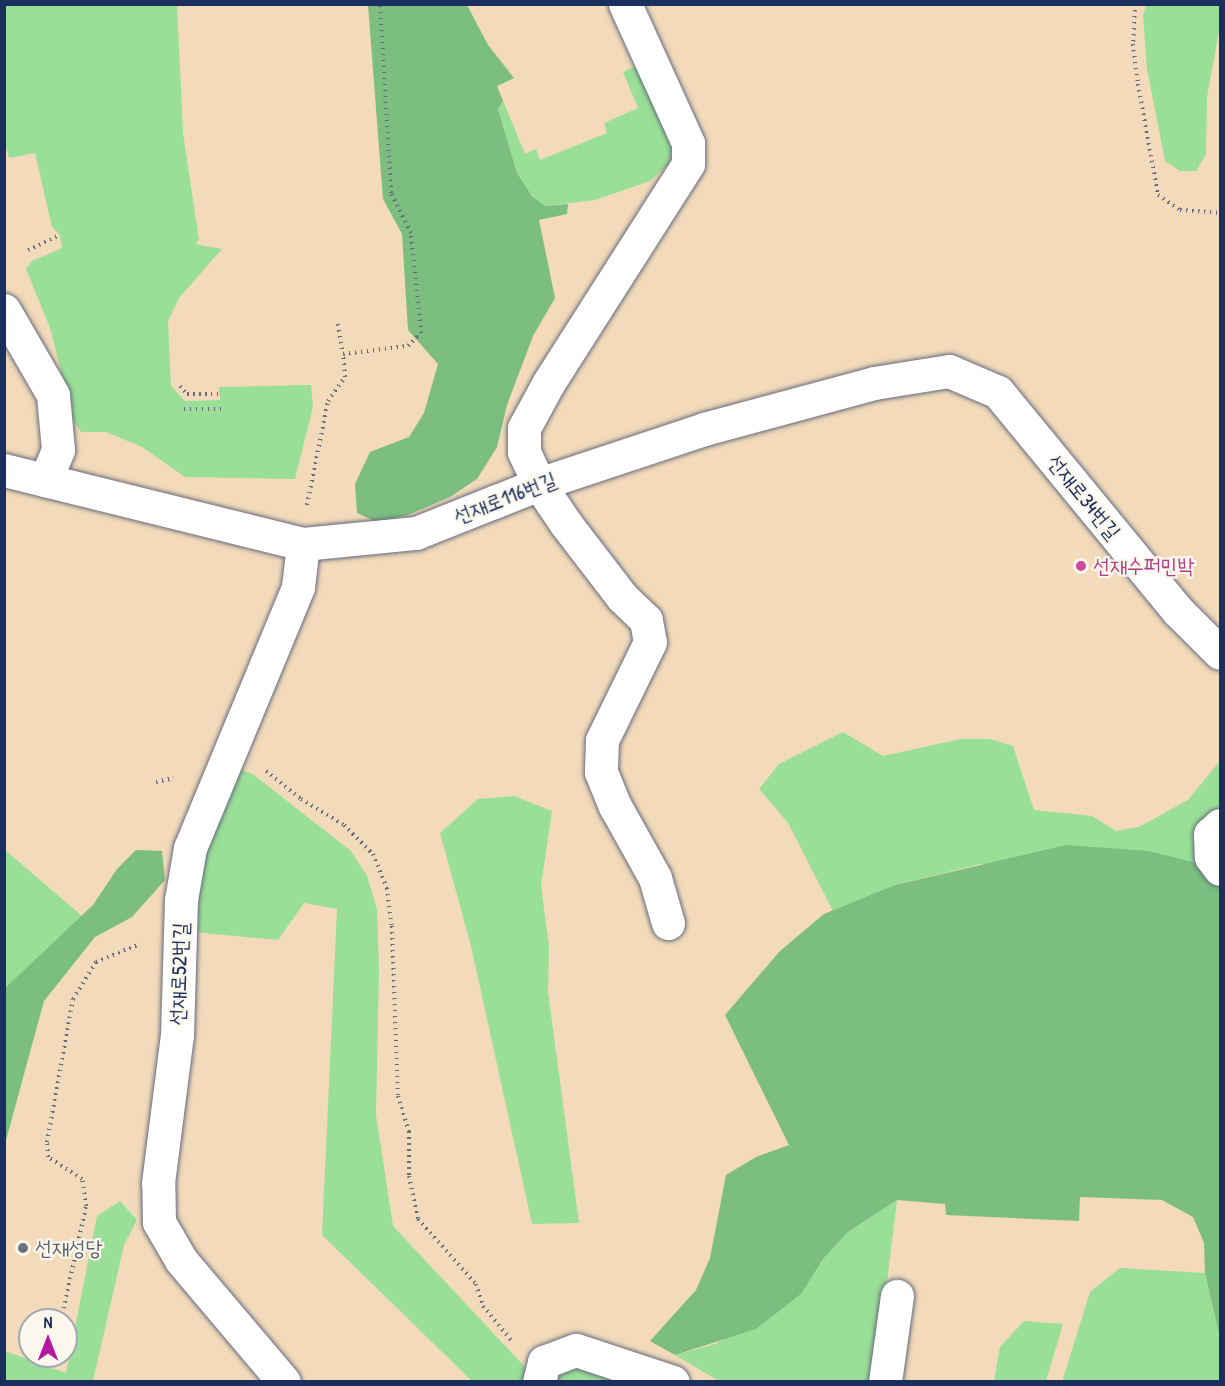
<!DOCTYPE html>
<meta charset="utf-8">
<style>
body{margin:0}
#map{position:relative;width:1225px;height:1386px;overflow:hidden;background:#f2daba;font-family:"Patrick Hand","Poor Story",sans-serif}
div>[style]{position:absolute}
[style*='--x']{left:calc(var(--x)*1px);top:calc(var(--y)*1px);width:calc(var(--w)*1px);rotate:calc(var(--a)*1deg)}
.green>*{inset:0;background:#9adf97}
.forest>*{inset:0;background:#7bbe80}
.path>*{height:4px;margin-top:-2px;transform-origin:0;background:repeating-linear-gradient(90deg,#666b7e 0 1.5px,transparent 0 6px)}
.roads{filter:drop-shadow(0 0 2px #666b7e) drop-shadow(0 0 2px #666b7e)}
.minor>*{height:33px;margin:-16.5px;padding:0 16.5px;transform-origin:16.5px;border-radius:16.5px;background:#fff}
.dots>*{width:16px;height:16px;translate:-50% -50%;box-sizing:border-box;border:3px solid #fbf7ec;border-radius:50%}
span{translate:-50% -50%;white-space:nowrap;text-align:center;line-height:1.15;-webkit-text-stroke:4.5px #fbf7ec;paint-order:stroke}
.street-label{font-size:21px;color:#1b2f5e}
.hotel-label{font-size:21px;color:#b23c85}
.left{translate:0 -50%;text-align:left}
.worship-label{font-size:21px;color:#5b616d}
.frame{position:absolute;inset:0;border:6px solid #1b2f5e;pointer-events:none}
.north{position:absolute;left:18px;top:1308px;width:60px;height:60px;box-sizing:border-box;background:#fbf7ec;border:2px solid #a1a7b3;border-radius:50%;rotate:0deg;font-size:16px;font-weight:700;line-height:24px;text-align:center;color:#1b2f5e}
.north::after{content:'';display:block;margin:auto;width:21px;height:27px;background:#b5179e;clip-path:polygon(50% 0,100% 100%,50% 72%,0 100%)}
</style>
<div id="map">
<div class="green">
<i style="clip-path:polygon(1146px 4px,1220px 5px,1220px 26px,1207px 97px,1206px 154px,1196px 171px,1180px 171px,1165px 161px,1147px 69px,1143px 16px)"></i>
<i style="clip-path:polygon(4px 5px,177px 5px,183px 133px,199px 240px,195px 244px,222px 249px,179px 298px,168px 321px,171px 386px,185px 401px,220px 400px,219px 387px,311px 385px,313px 407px,295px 479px,185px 477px,142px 447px,106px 432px,81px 432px,74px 422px,50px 328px,26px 269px,32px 261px,62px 248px,60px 235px,52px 227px,35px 153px,9px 158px,5px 143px)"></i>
<i style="clip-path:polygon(640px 64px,672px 146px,669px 164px,650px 181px,595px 200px,545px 206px,532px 196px,517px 173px,498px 109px,503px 101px,525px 154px,536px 149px,540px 160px,607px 133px,604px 123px,638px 108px,623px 72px)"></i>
<i style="clip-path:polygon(843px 732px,883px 756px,961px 739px,990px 739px,1013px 746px,1034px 810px,1092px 816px,1116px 831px,1139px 827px,1188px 800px,1220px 761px,1219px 867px,980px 864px,895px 885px,833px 911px,788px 823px,759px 789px,779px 764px)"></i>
<i style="clip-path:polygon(238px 768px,254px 775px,351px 851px,367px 876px,377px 909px,379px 968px,376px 1115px,393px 1226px,526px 1368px,527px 1381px,472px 1381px,322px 1235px,337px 909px,304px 903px,278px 940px,194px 932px,199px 862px)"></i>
<i style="clip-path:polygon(514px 796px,552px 811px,541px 886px,549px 946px,548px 992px,579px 1223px,532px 1224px,471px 946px,440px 833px,478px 799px)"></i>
<i style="clip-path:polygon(5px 850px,82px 916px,5px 988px)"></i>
<i style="clip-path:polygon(897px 1200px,875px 1381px,719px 1381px,675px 1355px,715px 1344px,802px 1293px,823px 1259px,848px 1232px)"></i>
<i style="clip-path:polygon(120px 1201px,137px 1220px,124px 1245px,93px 1381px,5px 1381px,5px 1351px,66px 1373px,97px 1216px)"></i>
<i style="clip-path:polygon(1120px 1268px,1205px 1273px,1220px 1338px,1220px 1381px,1062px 1382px,1090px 1292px)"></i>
<i style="clip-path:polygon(1024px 1321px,1063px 1324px,1046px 1381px,994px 1381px,1000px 1347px)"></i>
<i style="clip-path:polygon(572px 1368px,591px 1368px,629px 1382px,555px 1382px,559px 1374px)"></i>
</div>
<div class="forest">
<i style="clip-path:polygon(368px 5px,467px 5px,488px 45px,514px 78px,497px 86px,503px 101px,498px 109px,517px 173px,532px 196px,545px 206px,568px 204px,567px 214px,539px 220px,555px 298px,533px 336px,507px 405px,497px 447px,477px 479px,450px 497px,408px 515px,377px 522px,357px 513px,355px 484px,370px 452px,409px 437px,424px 413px,438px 364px,408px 330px,402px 234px,383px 199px)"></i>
<i style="clip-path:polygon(1066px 845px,1149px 851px,1220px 869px,1220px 1338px,1205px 1273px,1204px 1243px,1193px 1217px,1162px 1200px,1080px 1197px,1079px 1221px,946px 1215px,945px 1204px,897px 1200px,848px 1232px,823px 1259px,802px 1293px,756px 1329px,675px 1355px,650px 1341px,696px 1290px,710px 1258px,726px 1175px,756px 1157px,789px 1145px,725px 1015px,780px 951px,824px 914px,895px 885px)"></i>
<i style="clip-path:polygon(136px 850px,162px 851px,165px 880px,132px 917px,95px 937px,44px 1001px,5px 1144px,5px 988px,93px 905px,117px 869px)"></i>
</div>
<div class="path">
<i style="--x:1135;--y:4;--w:40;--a:92.9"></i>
<i style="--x:1133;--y:44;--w:40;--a:82.9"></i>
<i style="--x:1138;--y:84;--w:113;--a:79.8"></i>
<i style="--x:1158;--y:195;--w:27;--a:34"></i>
<i style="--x:1180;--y:210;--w:40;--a:4.3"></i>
<i style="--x:28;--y:250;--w:35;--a:-25"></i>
<i style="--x:338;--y:324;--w:30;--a:81"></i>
<i style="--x:180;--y:386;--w:11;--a:49"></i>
<i style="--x:187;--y:394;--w:33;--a:0"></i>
<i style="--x:184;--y:409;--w:37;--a:0"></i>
<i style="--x:307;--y:505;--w:106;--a:-78.6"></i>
<i style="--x:328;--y:401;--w:29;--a:-55"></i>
<i style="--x:345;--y:377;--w:23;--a:-95"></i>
<i style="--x:343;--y:354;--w:65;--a:-7"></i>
<i style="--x:408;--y:346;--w:18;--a:-45"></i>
<i style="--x:421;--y:333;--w:100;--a:-95.7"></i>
<i style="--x:411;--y:233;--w:45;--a:-116.6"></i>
<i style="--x:391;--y:193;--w:189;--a:-93.3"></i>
<i style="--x:266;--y:771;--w:45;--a:38.7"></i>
<i style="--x:301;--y:799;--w:50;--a:31.2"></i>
<i style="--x:344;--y:825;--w:41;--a:45"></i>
<i style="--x:373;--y:854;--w:37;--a:68"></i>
<i style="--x:387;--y:888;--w:38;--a:83"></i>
<i style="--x:392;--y:926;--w:170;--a:88"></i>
<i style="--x:398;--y:1096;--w:37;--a:73"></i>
<i style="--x:409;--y:1131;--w:45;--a:90"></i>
<i style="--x:409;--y:1176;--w:44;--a:78.2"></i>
<i style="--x:418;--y:1219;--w:87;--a:48.3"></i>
<i style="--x:476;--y:1284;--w:23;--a:72"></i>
<i style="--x:483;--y:1306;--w:44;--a:50.5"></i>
<i style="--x:156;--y:782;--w:18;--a:-13"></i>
<i style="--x:61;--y:1320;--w:117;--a:-77.6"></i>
<i style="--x:86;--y:1206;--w:27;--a:-98"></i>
<i style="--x:82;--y:1179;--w:40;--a:-147.1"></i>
<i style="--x:48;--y:1157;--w:15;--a:-94"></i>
<i style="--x:47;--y:1142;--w:145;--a:-79.7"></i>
<i style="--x:73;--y:999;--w:44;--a:-58.1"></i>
<i style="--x:96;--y:962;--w:48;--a:-22.2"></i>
</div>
<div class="roads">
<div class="minor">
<i style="--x:625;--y:4;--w:153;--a:65.6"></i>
<i style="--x:688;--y:143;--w:21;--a:90"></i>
<i style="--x:688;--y:164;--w:259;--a:122.5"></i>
<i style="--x:549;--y:382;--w:52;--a:118.5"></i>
<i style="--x:524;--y:428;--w:24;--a:90"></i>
<i style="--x:524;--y:452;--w:35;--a:65"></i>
<i style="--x:539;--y:484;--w:48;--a:56"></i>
<i style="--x:566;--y:524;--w:92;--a:52.5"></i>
<i style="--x:622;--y:597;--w:33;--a:44"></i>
<i style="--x:646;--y:620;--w:22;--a:80"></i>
<i style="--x:650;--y:642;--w:109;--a:116.1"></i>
<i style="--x:602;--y:740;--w:32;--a:92"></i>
<i style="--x:601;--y:772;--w:37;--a:68"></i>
<i style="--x:615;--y:806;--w:82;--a:60.9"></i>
<i style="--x:655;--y:878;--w:47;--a:73.9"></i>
<i style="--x:4;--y:310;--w:98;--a:60"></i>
<i style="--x:53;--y:395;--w:55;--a:84.8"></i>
<i style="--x:58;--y:450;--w:33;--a:113"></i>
<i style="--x:4;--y:470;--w:308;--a:13.9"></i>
<i style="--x:303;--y:544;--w:114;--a:-5.6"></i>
<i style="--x:416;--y:533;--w:132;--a:-21.7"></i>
<i style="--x:539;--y:484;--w:174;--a:-18.4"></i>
<i style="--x:704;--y:429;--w:176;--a:-15.1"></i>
<i style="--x:874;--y:383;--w:76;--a:-9.1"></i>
<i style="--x:949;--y:371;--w:53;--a:23.2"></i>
<i style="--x:998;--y:392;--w:283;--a:50.6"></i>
<i style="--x:1178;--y:611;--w:59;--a:45"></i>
<i style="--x:1220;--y:825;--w:13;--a:138"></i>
<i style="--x:1210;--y:834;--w:23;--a:88"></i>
<i style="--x:1211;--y:857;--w:15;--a:53"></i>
<i style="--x:284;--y:1382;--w:160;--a:-130.2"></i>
<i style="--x:181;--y:1260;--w:44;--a:-120.1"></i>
<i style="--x:159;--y:1222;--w:39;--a:-91"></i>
<i style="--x:158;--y:1183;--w:149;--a:-82.7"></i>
<i style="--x:177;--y:1035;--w:135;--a:-88.3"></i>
<i style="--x:181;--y:900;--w:53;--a:-80.2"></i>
<i style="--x:190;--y:848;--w:282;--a:-67.5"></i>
<i style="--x:298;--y:587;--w:43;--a:-83.4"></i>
<i style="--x:539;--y:1382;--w:21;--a:-76"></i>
<i style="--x:544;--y:1362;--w:34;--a:-21"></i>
<i style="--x:576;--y:1350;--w:102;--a:18.3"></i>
<i style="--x:885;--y:1382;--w:87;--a:-82.1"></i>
</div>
</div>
<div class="dots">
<i style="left:1081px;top:566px;background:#d1479c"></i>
<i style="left:23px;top:1248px;background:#6b7280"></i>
</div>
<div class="street-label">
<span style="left:1084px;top:497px;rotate:51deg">선재로34번길</span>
<span style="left:505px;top:498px;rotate:-21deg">선재로116번길</span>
<span style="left:179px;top:974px;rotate:-88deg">선재로52번길</span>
</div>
<div class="hotel-label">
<span class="left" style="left:1093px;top:566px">선재수퍼민박</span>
</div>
<div class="worship-label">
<span class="left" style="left:35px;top:1248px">선재성당</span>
</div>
<div class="frame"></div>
<div class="north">N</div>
</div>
